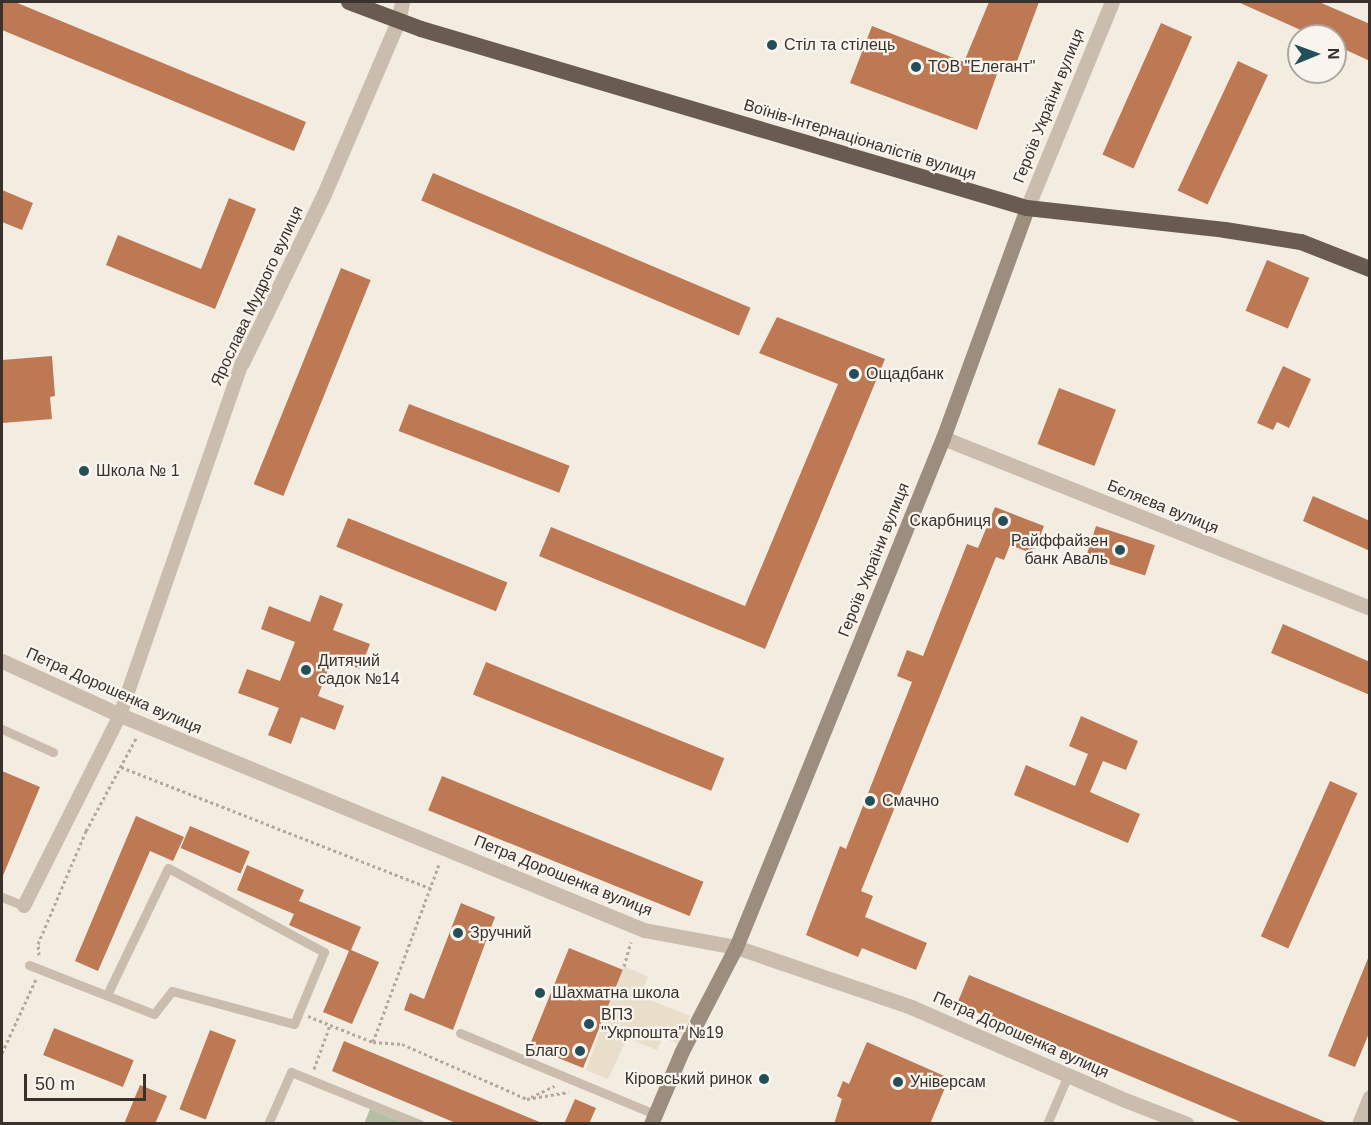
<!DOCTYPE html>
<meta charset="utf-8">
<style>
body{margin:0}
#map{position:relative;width:1371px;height:1125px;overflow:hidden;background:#f2ece1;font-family:Helvetica,sans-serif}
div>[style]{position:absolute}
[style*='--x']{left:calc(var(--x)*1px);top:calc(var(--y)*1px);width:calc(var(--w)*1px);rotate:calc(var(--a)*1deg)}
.green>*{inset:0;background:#b3c0a2}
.plaza>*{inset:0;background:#e8deca}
.building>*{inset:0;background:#bd7854;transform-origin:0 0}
.path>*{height:3px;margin-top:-1.5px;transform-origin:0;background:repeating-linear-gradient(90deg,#b5a898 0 3px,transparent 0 6px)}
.service>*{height:9px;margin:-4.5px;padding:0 4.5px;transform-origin:4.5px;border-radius:4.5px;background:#cabdae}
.pedestrian>*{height:14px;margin:-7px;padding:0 7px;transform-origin:7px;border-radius:7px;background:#cabdae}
.minor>*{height:15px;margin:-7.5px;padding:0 7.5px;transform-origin:7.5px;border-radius:7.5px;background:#cabdae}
.tertiary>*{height:15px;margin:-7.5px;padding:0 7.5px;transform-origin:7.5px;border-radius:7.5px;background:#cabdae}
.secondary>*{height:15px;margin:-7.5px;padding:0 7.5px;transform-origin:7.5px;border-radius:7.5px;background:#9d8d7f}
.trunk>*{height:16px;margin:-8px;padding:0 8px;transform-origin:8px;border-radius:8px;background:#695b50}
.dots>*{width:16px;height:16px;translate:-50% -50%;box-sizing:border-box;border:3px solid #f9f5ee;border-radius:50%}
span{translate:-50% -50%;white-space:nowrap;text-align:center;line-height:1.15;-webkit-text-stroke:4.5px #f9f5ee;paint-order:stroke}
.poi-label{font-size:16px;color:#39312c}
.left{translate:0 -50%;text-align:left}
.right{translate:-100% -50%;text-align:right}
.street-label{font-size:16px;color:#39312c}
.frame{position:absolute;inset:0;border:3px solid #39312c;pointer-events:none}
.north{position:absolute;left:1287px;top:24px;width:60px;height:60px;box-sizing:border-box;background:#f9f5ee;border:2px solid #aca7a0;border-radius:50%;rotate:89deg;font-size:16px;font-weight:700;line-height:24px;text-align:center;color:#39312c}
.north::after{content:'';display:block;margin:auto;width:21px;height:27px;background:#244f58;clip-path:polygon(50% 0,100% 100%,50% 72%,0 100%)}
.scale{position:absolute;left:24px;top:1074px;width:122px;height:27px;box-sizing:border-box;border:3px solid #39312c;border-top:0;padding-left:8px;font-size:18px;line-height:21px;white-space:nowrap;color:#39312c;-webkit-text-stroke:4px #f9f5ee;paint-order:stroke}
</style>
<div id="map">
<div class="green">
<i style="clip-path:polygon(370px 1109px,407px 1124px,364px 1124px)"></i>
</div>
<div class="plaza">
<i style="clip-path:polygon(624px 966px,648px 977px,640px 996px,690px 1016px,678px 1044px,663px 1037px,657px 1050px,627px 1038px,608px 1079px,586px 1070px)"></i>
</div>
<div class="building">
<i style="clip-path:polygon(2px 2px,15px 2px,306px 122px,294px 151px,2px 30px)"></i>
<i style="clip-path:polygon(989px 2px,1039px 2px,1016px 64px,1002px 60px,977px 130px,850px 83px,872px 26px,964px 62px)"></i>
<i style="clip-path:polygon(1238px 2px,1319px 2px,1370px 24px,1370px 61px,1335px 45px,1335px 36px,1314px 36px)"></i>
<i style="left:1161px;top:23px;width:34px;height:144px;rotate:24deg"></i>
<i style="left:1238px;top:61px;width:33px;height:143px;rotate:25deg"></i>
<i style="left:433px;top:173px;width:345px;height:30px;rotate:23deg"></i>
<i style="clip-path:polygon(2px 190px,33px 203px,22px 230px,2px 222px)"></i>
<i style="clip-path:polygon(229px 198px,256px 209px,215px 309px,106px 265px,118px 235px,201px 269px)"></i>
<i style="left:1267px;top:260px;width:46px;height:55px;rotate:23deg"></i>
<i style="left:341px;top:268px;width:32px;height:233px;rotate:22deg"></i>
<i style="clip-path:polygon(777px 317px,885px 359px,765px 649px,539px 556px,551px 527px,745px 606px,838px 384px,759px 353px)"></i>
<i style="clip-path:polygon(52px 356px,55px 396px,50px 397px,52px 419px,2px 423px,2px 360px)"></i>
<i style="clip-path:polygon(1283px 366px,1311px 379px,1289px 428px,1277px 422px,1273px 430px,1257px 423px)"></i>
<i style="left:1059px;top:388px;width:61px;height:60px;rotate:21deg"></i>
<i style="left:409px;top:404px;width:172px;height:29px;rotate:21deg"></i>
<i style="clip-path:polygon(1313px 496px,1370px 521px,1370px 551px,1303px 521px)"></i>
<i style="clip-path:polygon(995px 507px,1044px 526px,1033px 554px,1010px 545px,1004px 560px,996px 557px,861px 891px,873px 896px,865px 917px,927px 943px,916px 970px,862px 948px,858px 957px,806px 935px,840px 846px,846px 849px,912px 682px,897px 676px,907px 650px,923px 656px,967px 544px,978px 548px)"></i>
<i style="left:348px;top:518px;width:172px;height:31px;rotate:22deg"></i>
<i style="left:1096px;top:526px;width:62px;height:32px;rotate:18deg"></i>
<i style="clip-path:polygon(320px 595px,343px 604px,333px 630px,370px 644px,360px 669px,332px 659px,318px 696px,344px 706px,335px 730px,301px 717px,291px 744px,268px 735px,279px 708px,238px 693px,247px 669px,280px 681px,295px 642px,261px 629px,269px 606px,310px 622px)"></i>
<i style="clip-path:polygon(1283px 624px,1370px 662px,1370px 695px,1271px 653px)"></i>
<i style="left:486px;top:662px;width:257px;height:35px;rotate:22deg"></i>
<i style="clip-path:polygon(1081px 716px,1138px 741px,1126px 770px,1103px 761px,1090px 792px,1140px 814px,1128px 843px,1014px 795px,1026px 765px,1075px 786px,1088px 754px,1069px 746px)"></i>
<i style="clip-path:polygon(2px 771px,40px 787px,2px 878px)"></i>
<i style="left:442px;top:776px;width:282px;height:37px;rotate:22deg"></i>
<i style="left:1330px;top:781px;width:30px;height:170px;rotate:24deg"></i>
<i style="clip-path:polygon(136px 816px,184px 837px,173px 861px,150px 851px,98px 971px,75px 961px)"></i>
<i style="left:190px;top:826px;width:65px;height:24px;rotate:23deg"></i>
<i style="clip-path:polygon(247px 865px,304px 890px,299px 901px,361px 927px,351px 950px,379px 962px,352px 1024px,323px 1012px,349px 951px,289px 925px,294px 914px,237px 890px)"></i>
<i style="clip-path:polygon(461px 903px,495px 917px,453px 1030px,404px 1010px,410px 993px,424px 999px)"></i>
<i style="left:569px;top:948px;width:58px;height:106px;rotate:22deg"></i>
<i style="clip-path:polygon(1369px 956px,1370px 1031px,1355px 1067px,1328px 1056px)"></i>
<i style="clip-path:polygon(969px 975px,1328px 1123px,1328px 1124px,1245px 1124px,957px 1004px)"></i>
<i style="left:54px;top:1028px;width:86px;height:29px;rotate:22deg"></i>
<i style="left:210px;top:1030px;width:28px;height:85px;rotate:21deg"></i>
<i style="clip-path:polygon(344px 1041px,542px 1123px,542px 1124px,458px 1124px,339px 1074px,332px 1071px)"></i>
<i style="clip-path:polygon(867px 1042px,949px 1078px,930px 1124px,834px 1124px,842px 1099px,837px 1096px,843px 1081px,849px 1084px)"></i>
<i style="clip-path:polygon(140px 1085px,167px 1096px,155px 1124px,124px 1124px)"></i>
<i style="clip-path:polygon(575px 1099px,596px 1108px,589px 1124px,564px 1124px)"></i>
</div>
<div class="path">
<i style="--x:121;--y:767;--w:332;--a:21.4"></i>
<i style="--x:39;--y:955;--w:11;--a:-95"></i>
<i style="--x:38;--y:944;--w:123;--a:-67"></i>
<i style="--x:86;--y:831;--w:106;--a:-61.7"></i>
<i style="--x:624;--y:966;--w:25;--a:-74"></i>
<i style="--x:308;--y:1016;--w:24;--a:22"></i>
<i style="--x:373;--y:1042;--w:192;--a:-69.6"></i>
<i style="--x:2;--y:1053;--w:81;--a:-65.3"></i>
<i style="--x:314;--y:1069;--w:47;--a:-70"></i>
<i style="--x:330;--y:1025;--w:46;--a:21.6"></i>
<i style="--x:373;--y:1042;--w:29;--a:4"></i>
<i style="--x:402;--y:1044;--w:137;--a:23.7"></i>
<i style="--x:527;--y:1099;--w:42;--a:-9.7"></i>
<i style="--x:531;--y:1097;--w:26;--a:-25"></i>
</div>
<div class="service">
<i style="--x:2;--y:729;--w:56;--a:24.3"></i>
<i style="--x:2;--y:897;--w:24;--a:22"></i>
<i style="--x:29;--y:965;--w:134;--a:21.4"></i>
<i style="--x:154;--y:1014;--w:29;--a:-52"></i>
<i style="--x:172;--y:991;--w:126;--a:15.1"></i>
<i style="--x:294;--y:1024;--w:78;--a:-67.4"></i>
<i style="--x:324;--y:952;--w:177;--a:-151.7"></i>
<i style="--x:168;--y:868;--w:141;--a:115.7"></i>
<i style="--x:460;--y:1033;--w:211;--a:22.6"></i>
<i style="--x:268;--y:1124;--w:57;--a:-66.1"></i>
<i style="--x:291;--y:1072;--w:139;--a:22"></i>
<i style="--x:1047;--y:1124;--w:53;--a:-66.8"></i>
</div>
<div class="pedestrian">
<i style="--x:24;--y:906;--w:214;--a:-63.3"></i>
<i style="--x:120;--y:715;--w:373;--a:-70.9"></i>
</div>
<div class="minor">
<i style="--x:1027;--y:208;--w:223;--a:-67.6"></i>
<i style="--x:242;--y:363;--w:188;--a:-64.1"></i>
<i style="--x:324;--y:194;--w:188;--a:-66.8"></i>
<i style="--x:398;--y:21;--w:19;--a:-78"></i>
<i style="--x:943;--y:438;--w:460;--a:21.7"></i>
<i style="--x:1359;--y:1124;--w:29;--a:-68"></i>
</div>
<div class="tertiary">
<i style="--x:2;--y:661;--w:130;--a:24.6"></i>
<i style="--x:120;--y:715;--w:566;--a:22.31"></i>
<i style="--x:644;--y:930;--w:94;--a:10.5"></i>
<i style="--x:736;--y:947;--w:185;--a:18.9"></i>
<i style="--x:911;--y:1007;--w:233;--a:23.5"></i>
<i style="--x:1125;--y:1100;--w:66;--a:21.2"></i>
</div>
<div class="secondary">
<i style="--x:651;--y:1124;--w:79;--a:-67"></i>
<i style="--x:682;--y:1051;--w:117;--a:-62.6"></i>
<i style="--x:736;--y:947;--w:549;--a:-67.87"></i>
<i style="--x:943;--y:438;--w:245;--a:-69.9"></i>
</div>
<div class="trunk">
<i style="--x:349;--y:2;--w:77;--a:20.6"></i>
<i style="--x:421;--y:29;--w:632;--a:16.46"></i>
<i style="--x:1027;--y:208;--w:199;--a:6.3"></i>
<i style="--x:1225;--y:230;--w:77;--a:9"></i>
<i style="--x:1301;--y:242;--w:74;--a:21.4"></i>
</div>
<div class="dots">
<i style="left:772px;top:45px;background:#244f58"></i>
<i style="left:916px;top:67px;background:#244f58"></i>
<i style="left:854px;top:374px;background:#244f58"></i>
<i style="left:84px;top:471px;background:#244f58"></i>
<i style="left:1003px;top:521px;background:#244f58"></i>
<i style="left:1120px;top:550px;background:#244f58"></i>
<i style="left:306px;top:670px;background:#244f58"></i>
<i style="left:870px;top:801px;background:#244f58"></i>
<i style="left:458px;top:933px;background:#244f58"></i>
<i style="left:540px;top:993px;background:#244f58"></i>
<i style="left:589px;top:1024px;background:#244f58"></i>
<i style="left:580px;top:1051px;background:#244f58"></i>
<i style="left:764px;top:1079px;background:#244f58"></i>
<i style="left:898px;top:1082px;background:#244f58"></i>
</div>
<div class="poi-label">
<span class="left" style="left:784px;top:45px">Стіл та стілець</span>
<span class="left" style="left:928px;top:67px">ТОВ "Елегант"</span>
<span class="left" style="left:866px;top:374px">Ощадбанк</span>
<span class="left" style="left:96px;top:471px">Школа № 1</span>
<span class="right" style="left:991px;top:521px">Скарбниця</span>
<span class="right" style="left:1108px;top:550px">Райффайзен<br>банк Аваль</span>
<span class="left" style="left:318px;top:670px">Дитячий<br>садок №14</span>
<span class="left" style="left:882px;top:801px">Смачно</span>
<span class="left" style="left:470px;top:933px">Зручний</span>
<span class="left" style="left:552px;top:993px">Шахматна школа</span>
<span class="left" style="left:601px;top:1024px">ВПЗ<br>"Укрпошта" №19</span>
<span class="right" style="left:568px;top:1051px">Благо</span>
<span class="right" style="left:752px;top:1079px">Кіровський ринок</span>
<span class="left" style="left:910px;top:1082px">Універсам</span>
</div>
<div class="street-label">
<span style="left:1049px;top:106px;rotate:-68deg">Героїв України вулиця</span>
<span style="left:860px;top:140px;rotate:17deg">Воїнів-Інтернаціоналістів вулиця</span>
<span style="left:257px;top:296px;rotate:-65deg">Ярослава Мудрого вулиця</span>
<span style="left:1163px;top:507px;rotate:22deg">Бєляєва вулиця</span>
<span style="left:874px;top:560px;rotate:-68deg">Героїв України вулиця</span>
<span style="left:114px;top:691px;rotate:24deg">Петра Дорошенка вулиця</span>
<span style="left:563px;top:876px;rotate:22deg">Петра Дорошенка вулиця</span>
<span style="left:1021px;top:1035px;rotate:24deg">Петра Дорошенка вулиця</span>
</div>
<div class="frame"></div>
<div class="north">N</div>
<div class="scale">50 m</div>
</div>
